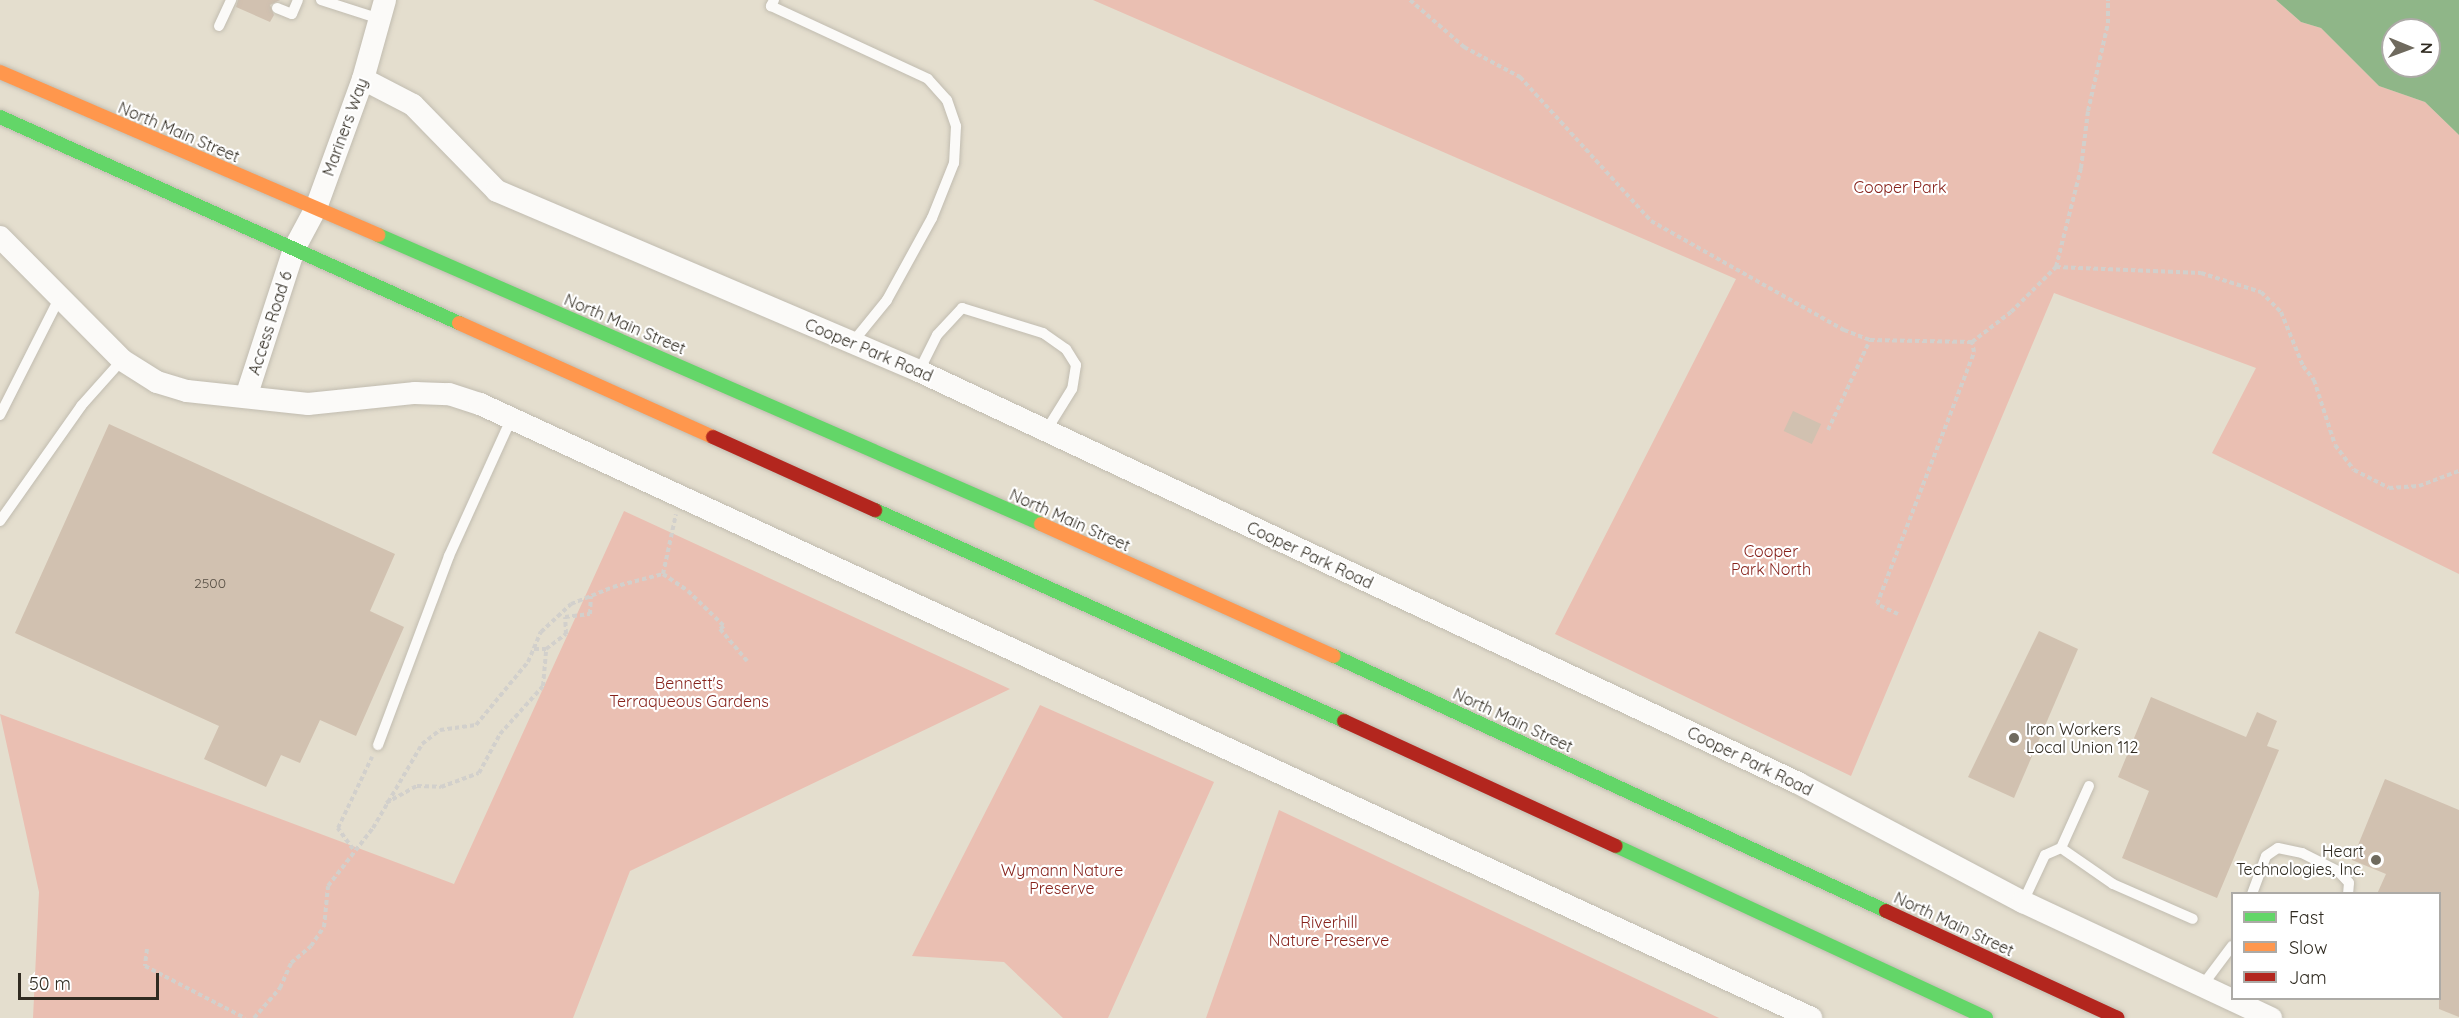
<!DOCTYPE html>
<style>
body{margin:0}
#map{position:relative;width:2459px;height:1018px;overflow:hidden;background:#e4dece;font-family:Quicksand,sans-serif}
div>[style]{position:absolute}
[style*='--x']{left:calc(var(--x)*1px);top:calc(var(--y)*1px);width:calc(var(--w)*1px);rotate:calc(var(--a)*1deg)}
.green>*{inset:0;background:#eabfb2}
.water>*{inset:0;background:#8fb688}
.building>*{inset:0;background:#d1c1b0;transform-origin:0 0}
.path>*{height:4px;margin-top:-2px;transform-origin:0;background:repeating-linear-gradient(90deg,#d2d0cc 0 4.5px,transparent 0 7.5px)}
.roads{filter:drop-shadow(0 0 2px #c1bcb0) drop-shadow(0 0 2px #c1bcb0)}
.lane>*{height:10px;margin:-5px;padding:0 5px;transform-origin:5px;border-radius:5px;background:#fbfaf8}
.street>*{height:22px;margin:-11px;padding:0 11px;transform-origin:11px;border-radius:11px;background:#fbfaf8}
.fast>*{height:14px;margin:-7px;padding:0 7px;transform-origin:7px;border-radius:7px;background:#63d668}
.slow>*{height:14px;margin:-7px;padding:0 7px;transform-origin:7px;border-radius:7px;background:#ff974d}
.jam>*{height:14px;margin:-7px;padding:0 7px;transform-origin:7px;border-radius:7px;background:#b3261e}
.dots>*{width:16px;height:16px;translate:-50% -50%;box-sizing:border-box;border:3px solid #fff;border-radius:50%}
span{translate:-50% -50%;white-space:nowrap;text-align:center;line-height:1.15;-webkit-text-stroke:4.5px #fff;paint-order:stroke}
.number-label{font-size:14px;color:#585045}
.number-label span{-webkit-text-stroke-width:0}
.street-label{font-size:16px;color:#302b21}
.park-label{font-size:16px;color:#87231c}
.poi-label{font-size:16px;color:#302b21}
.left{translate:0 -50%;text-align:left}
.right{translate:-100% -50%;text-align:right}
.legend{position:absolute;left:2231px;top:892px;width:210px;height:108px;box-sizing:border-box;background:#fff;border:2px solid #acaaa6;margin:0;padding:8px 10px;list-style:none;font-size:18px;color:#302b21}
.legend li{display:flex;align-items:center;gap:12px;height:30px}
.legend b{width:30px;border:2px solid #acaaa6}
.north{position:absolute;left:2381px;top:18px;width:60px;height:60px;box-sizing:border-box;background:#fff;border:2px solid #acaaa6;border-radius:50%;rotate:91deg;font-size:16px;font-weight:700;line-height:24px;text-align:center;color:#302b21}
.north::after{content:'';display:block;margin:auto;width:21px;height:27px;background:#6f6a5e;clip-path:polygon(50% 0,100% 100%,50% 72%,0 100%)}
.scale{position:absolute;left:18px;top:973px;width:141px;height:27px;box-sizing:border-box;border:3px solid #302b21;border-top:0;padding-left:8px;font-size:18px;line-height:21px;white-space:nowrap;color:#302b21;-webkit-text-stroke:4px #fff;paint-order:stroke}
</style>
<div id="map">
<div class="green">
<i style="clip-path:polygon(1093px 0,2276px 0,2301px 22px,2321px 28px,2379px 86px,2425px 102px,2459px 135px,2459px 574px,2212px 453px,2256px 368px,2054px 293px,1851px 776px,1555px 634px,1736px 279px)"></i>
<i style="clip-path:polygon(624px 511px,1010px 689px,630px 871px,573px 1018px,33px 1018px,39px 892px,0 714px,454px 884px)"></i>
<i style="clip-path:polygon(1040px 705px,1214px 782px,1108px 1018px,1063px 1018px,1004px 962px,912px 956px)"></i>
<i style="clip-path:polygon(1279px 810px,1719px 1018px,1206px 1018px)"></i>
</div>
<div class="water">
<i style="clip-path:polygon(evenodd,2276px 0,2459px 0,2459px 135px,2425px 102px,2379px 86px,2321px 28px,2301px 22px,2276px 0,2393px 30px,2429px 30px,2429px 66px,2393px 66px,2393px 30px)"></i>
</div>
<div class="building">
<i style="clip-path:polygon(238px 0,280px 0,270px 5px,274px 15px,270px 22px,236px 7px)"></i>
<i style="left:1793px;top:411px;width:31px;height:22px;rotate:25deg"></i>
<i style="clip-path:polygon(109px 424px,395px 554px,370px 611px,404px 627px,356px 736px,320px 720px,300px 763px,281px 755px,266px 787px,204px 759px,219px 726px,15px 633px)"></i>
<i style="clip-path:polygon(2039px 631px,2078px 649px,2014px 798px,1968px 777px)"></i>
<i style="clip-path:polygon(2151px 697px,2246px 737px,2257px 712px,2277px 721px,2267px 746px,2279px 750px,2217px 898px,2122px 858px,2149px 791px,2118px 777px)"></i>
<i style="clip-path:polygon(2385px 779px,2459px 810px,2459px 1017px,2439px 1009px,2439px 894px,2377px 894px,2386px 874px,2352px 860px)"></i>
</div>
<div class="path">
<i style="--x:1410;--y:0;--w:72;--a:41"></i>
<i style="--x:1464;--y:47;--w:64;--a:28.2"></i>
<i style="--x:1520;--y:77;--w:195;--a:47.7"></i>
<i style="--x:1651;--y:221;--w:222;--a:29.5"></i>
<i style="--x:1844;--y:330;--w:28;--a:21"></i>
<i style="--x:1870;--y:340;--w:102;--a:1.1"></i>
<i style="--x:1972;--y:342;--w:49;--a:-37.6"></i>
<i style="--x:2011;--y:312;--w:64;--a:-45"></i>
<i style="--x:2056;--y:267;--w:145;--a:2.4"></i>
<i style="--x:2201;--y:273;--w:63;--a:17.6"></i>
<i style="--x:2261;--y:292;--w:28;--a:45"></i>
<i style="--x:2281;--y:312;--w:58;--a:67.8"></i>
<i style="--x:2303;--y:366;--w:18;--a:52"></i>
<i style="--x:2314;--y:380;--w:68;--a:72.1"></i>
<i style="--x:2335;--y:445;--w:31;--a:53"></i>
<i style="--x:2354;--y:470;--w:39;--a:27"></i>
<i style="--x:2389;--y:488;--w:30;--a:-4"></i>
<i style="--x:2419;--y:486;--w:43;--a:-20.6"></i>
<i style="--x:2056;--y:267;--w:102;--a:-75.8"></i>
<i style="--x:2081;--y:168;--w:57;--a:-83"></i>
<i style="--x:2088;--y:111;--w:90;--a:-77.2"></i>
<i style="--x:2108;--y:23;--w:23;--a:-90"></i>
<i style="--x:1828;--y:430;--w:99;--a:-65"></i>
<i style="--x:663;--y:574;--w:61;--a:-77.8"></i>
<i style="--x:1898;--y:614;--w:23;--a:-155"></i>
<i style="--x:1877;--y:604;--w:270;--a:-68.9"></i>
<i style="--x:1974;--y:352;--w:10;--a:-101"></i>
<i style="--x:534;--y:649;--w:12;--a:0"></i>
<i style="--x:546;--y:649;--w:25;--a:-37"></i>
<i style="--x:566;--y:634;--w:17;--a:-93"></i>
<i style="--x:565;--y:617;--w:25;--a:-7"></i>
<i style="--x:590;--y:614;--w:18;--a:-87"></i>
<i style="--x:386;--y:803;--w:35;--a:-29"></i>
<i style="--x:417;--y:786;--w:24;--a:2"></i>
<i style="--x:441;--y:787;--w:40;--a:-20.2"></i>
<i style="--x:479;--y:773;--w:44;--a:-61.7"></i>
<i style="--x:500;--y:734;--w:64;--a:-48.1"></i>
<i style="--x:543;--y:686;--w:37;--a:-85"></i>
<i style="--x:353;--y:849;--w:26;--a:-126"></i>
<i style="--x:338;--y:828;--w:79;--a:-64.4"></i>
<i style="--x:147;--y:949;--w:17;--a:97"></i>
<i style="--x:145;--y:966;--w:113;--a:27.5"></i>
<i style="--x:254;--y:1018;--w:40;--a:-49"></i>
<i style="--x:280;--y:988;--w:27;--a:-66"></i>
<i style="--x:291;--y:963;--w:26;--a:-40"></i>
<i style="--x:311;--y:946;--w:23;--a:-56"></i>
<i style="--x:324;--y:927;--w:41;--a:-84.4"></i>
<i style="--x:328;--y:886;--w:73;--a:-52.2"></i>
<i style="--x:373;--y:828;--w:97;--a:-59.7"></i>
<i style="--x:422;--y:744;--w:23;--a:-38"></i>
<i style="--x:440;--y:730;--w:36;--a:-8"></i>
<i style="--x:476;--y:725;--w:82;--a:-50.5"></i>
<i style="--x:528;--y:662;--w:33;--a:-67"></i>
<i style="--x:541;--y:632;--w:41;--a:-43"></i>
<i style="--x:571;--y:604;--w:45;--a:-22"></i>
<i style="--x:613;--y:587;--w:52;--a:-14.6"></i>
<i style="--x:663;--y:574;--w:30;--a:34"></i>
<i style="--x:688;--y:591;--w:50;--a:44.2"></i>
<i style="--x:724;--y:626;--w:5;--a:143"></i>
<i style="--x:720;--y:629;--w:42;--a:49.8"></i>
</div>
<div class="roads">
<div class="lane">
<i style="--x:321;--y:0;--w:62;--a:17.9"></i>
<i style="--x:774;--y:0;--w:7;--a:117"></i>
<i style="--x:771;--y:6;--w:173;--a:24.9"></i>
<i style="--x:928;--y:79;--w:28;--a:48"></i>
<i style="--x:947;--y:100;--w:28;--a:71"></i>
<i style="--x:956;--y:126;--w:37;--a:93"></i>
<i style="--x:954;--y:163;--w:59;--a:111.8"></i>
<i style="--x:932;--y:218;--w:94;--a:118.8"></i>
<i style="--x:887;--y:300;--w:55;--a:129.1"></i>
<i style="--x:277;--y:8;--w:16;--a:22"></i>
<i style="--x:292;--y:14;--w:15;--a:-67"></i>
<i style="--x:219;--y:26;--w:29;--a:-65"></i>
<i style="--x:919;--y:371;--w:40;--a:-63.4"></i>
<i style="--x:937;--y:335;--w:37;--a:-47"></i>
<i style="--x:962;--y:308;--w:85;--a:17.2"></i>
<i style="--x:1043;--y:333;--w:28;--a:35"></i>
<i style="--x:1066;--y:349;--w:19;--a:58"></i>
<i style="--x:1076;--y:365;--w:24;--a:99"></i>
<i style="--x:1072;--y:389;--w:49;--a:121.8"></i>
<i style="--x:0;--y:415;--w:135;--a:-63.1"></i>
<i style="--x:0;--y:521;--w:141;--a:-54.8"></i>
<i style="--x:81;--y:406;--w:62;--a:-48.3"></i>
<i style="--x:378;--y:745;--w:202;--a:-69.4"></i>
<i style="--x:449;--y:556;--w:153;--a:-65.6"></i>
<i style="--x:2061;--y:848;--w:68;--a:-65.7"></i>
<i style="--x:2252;--y:894;--w:40;--a:-69.8"></i>
<i style="--x:2266;--y:856;--w:14;--a:-34"></i>
<i style="--x:2278;--y:848;--w:25;--a:12"></i>
<i style="--x:2302;--y:853;--w:40;--a:26.6"></i>
<i style="--x:2338;--y:871;--w:16;--a:47"></i>
<i style="--x:2349;--y:883;--w:11;--a:95"></i>
<i style="--x:2023;--y:902;--w:52;--a:-64.9"></i>
<i style="--x:2045;--y:855;--w:17;--a:-24"></i>
<i style="--x:2061;--y:848;--w:63;--a:34.7"></i>
<i style="--x:2113;--y:884;--w:87;--a:23.6"></i>
<i style="--x:2202;--y:986;--w:50;--a:-53.1"></i>
</div>
<div class="street">
<i style="--x:363;--y:79;--w:56;--a:27.5"></i>
<i style="--x:413;--y:105;--w:120;--a:45.7"></i>
<i style="--x:497;--y:191;--w:459;--a:23.1"></i>
<i style="--x:919;--y:371;--w:971;--a:25.11"></i>
<i style="--x:1798;--y:783;--w:255;--a:27.9"></i>
<i style="--x:2023;--y:902;--w:274;--a:25.1"></i>
<i style="--x:0;--y:237;--w:173;--a:45.2"></i>
<i style="--x:122;--y:360;--w:41;--a:32.2"></i>
<i style="--x:157;--y:382;--w:31;--a:17"></i>
<i style="--x:187;--y:391;--w:122;--a:6.1"></i>
<i style="--x:308;--y:404;--w:108;--a:-5.9"></i>
<i style="--x:415;--y:393;--w:34;--a:2"></i>
<i style="--x:449;--y:394;--w:33;--a:18"></i>
<i style="--x:480;--y:404;--w:1466;--a:24.76"></i>
<i style="--x:246;--y:397;--w:156;--a:-72"></i>
<i style="--x:294;--y:249;--w:47;--a:-61.8"></i>
<i style="--x:316;--y:208;--w:137;--a:-70"></i>
<i style="--x:363;--y:79;--w:82;--a:-74.4"></i>
</div>
<div class="fast">
<i style="--x:0;--y:117;--w:503;--a:24.17"></i>
<i style="--x:378;--y:235;--w:723;--a:23.55"></i>
<i style="--x:875;--y:510;--w:514;--a:24.22"></i>
<i style="--x:1334;--y:656;--w:608;--a:24.79"></i>
<i style="--x:1616;--y:846;--w:408;--a:24.9"></i>
</div>
<div class="slow">
<i style="--x:0;--y:72;--w:412;--a:23.3"></i>
<i style="--x:459;--y:323;--w:278;--a:24.2"></i>
<i style="--x:1041;--y:524;--w:321;--a:24.3"></i>
</div>
<div class="jam">
<i style="--x:713;--y:437;--w:178;--a:24.3"></i>
<i style="--x:1344;--y:721;--w:299;--a:24.7"></i>
<i style="--x:1886;--y:911;--w:255;--a:24.8"></i>
</div>
</div>
<div class="dots">
<i style="left:2014px;top:738px;background:#6f6a5e"></i>
<i style="left:2376px;top:860px;background:#6f6a5e"></i>
</div>
<div class="number-label">
<span style="left:210px;top:583px">2500</span>
</div>
<div class="street-label">
<span style="left:345px;top:127px;rotate:-70deg">Mariners Way</span>
<span style="left:179px;top:132px;rotate:23deg">North Main Street</span>
<span style="left:270px;top:323px;rotate:-72deg">Access Road 6</span>
<span style="left:625px;top:324px;rotate:23deg">North Main Street</span>
<span style="left:869px;top:350px;rotate:23deg">Cooper Park Road</span>
<span style="left:1070px;top:520px;rotate:24deg">North Main Street</span>
<span style="left:1310px;top:555px;rotate:25deg">Cooper Park Road</span>
<span style="left:1513px;top:720px;rotate:25deg">North Main Street</span>
<span style="left:1750px;top:761px;rotate:26deg">Cooper Park Road</span>
<span style="left:1954px;top:924px;rotate:25deg">North Main Street</span>
</div>
<div class="park-label">
<span style="left:1900px;top:187px">Cooper Park</span>
<span style="left:1771px;top:560px">Cooper<br>Park North</span>
<span style="left:689px;top:692px">Bennett's<br>Terraqueous Gardens</span>
<span style="left:1062px;top:879px">Wymann Nature<br>Preserve</span>
<span style="left:1329px;top:931px">Riverhill<br>Nature Preserve</span>
</div>
<div class="poi-label">
<span class="left" style="left:2026px;top:738px">Iron Workers<br>Local Union 112</span>
<span class="right" style="left:2364px;top:860px">Heart<br>Technologies, Inc.</span>
</div>
<ul class="legend">
<li><b style="height:8px;background:#63d668"></b>Fast</li>
<li><b style="height:8px;background:#ff974d"></b>Slow</li>
<li><b style="height:8px;background:#b3261e"></b>Jam</li>
</ul>
<div class="north">N</div>
<div class="scale">50 m</div>
</div>
